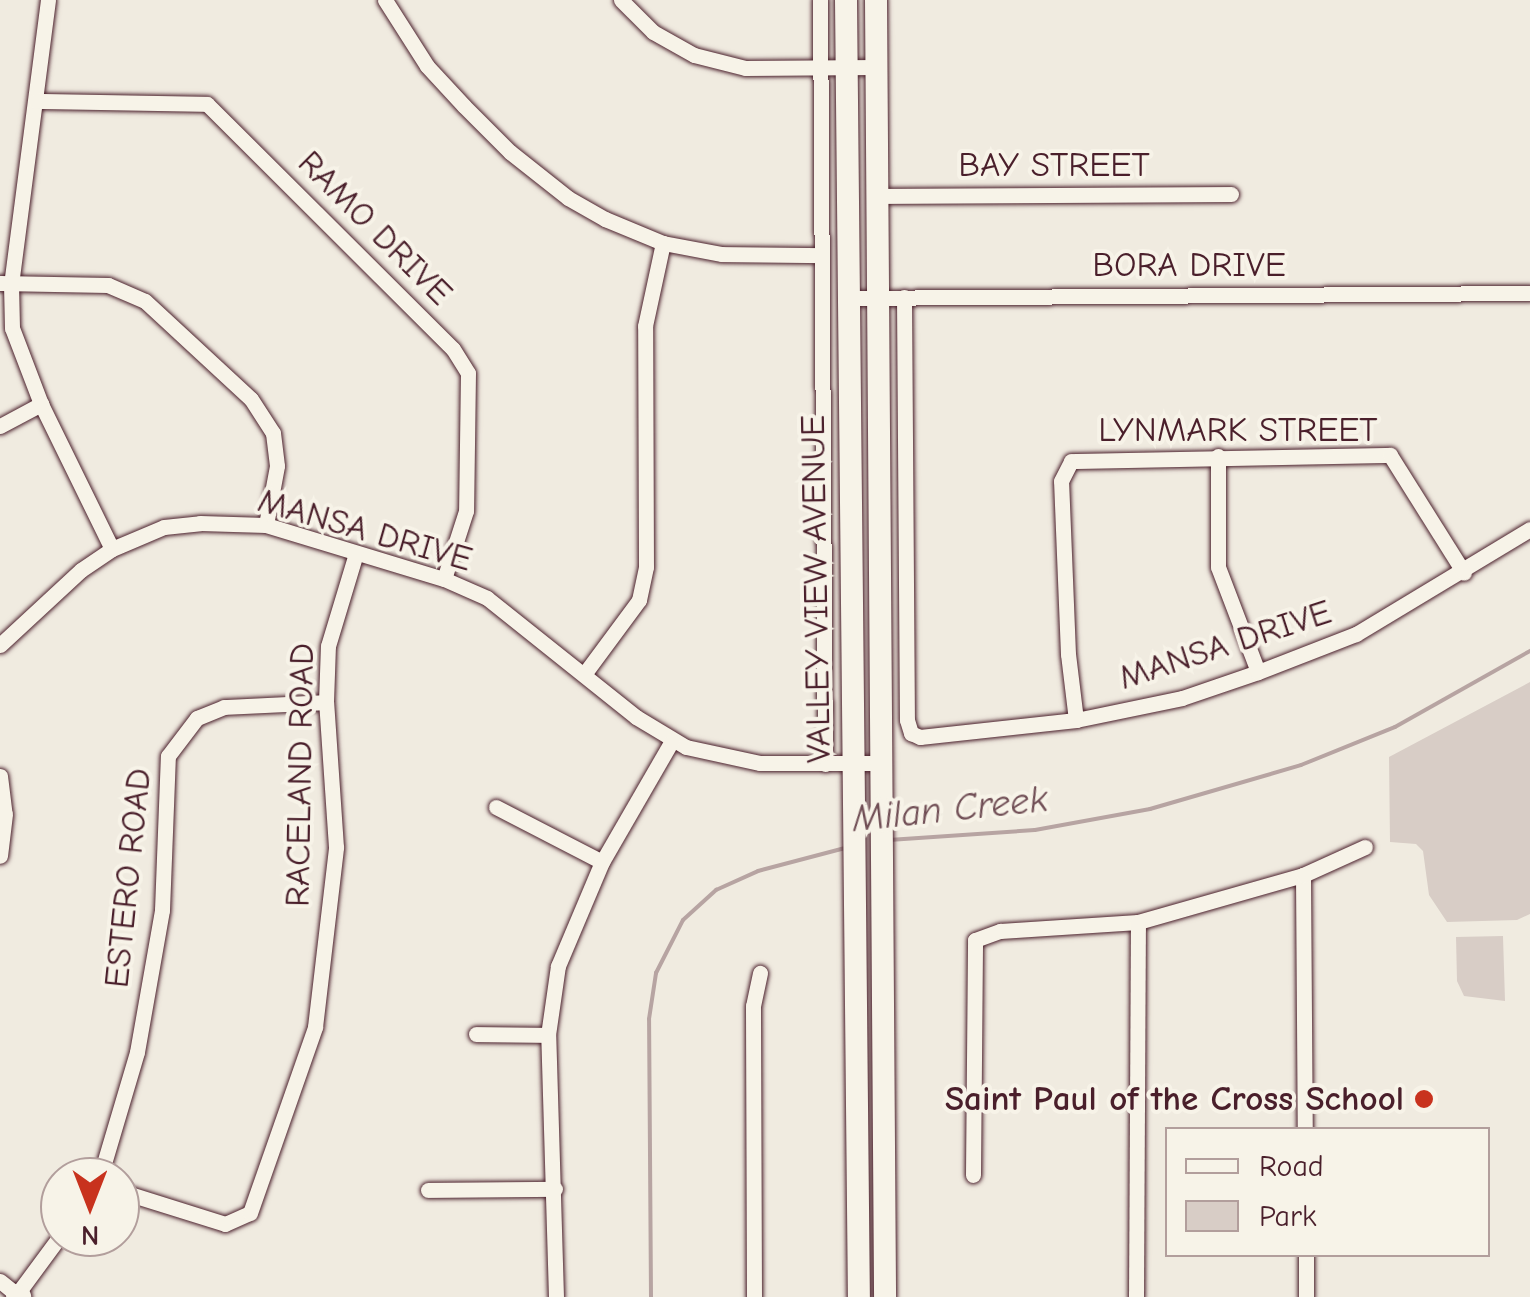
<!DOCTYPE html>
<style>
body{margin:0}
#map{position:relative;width:1530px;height:1297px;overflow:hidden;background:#f0ebe0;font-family:"Comic Neue",sans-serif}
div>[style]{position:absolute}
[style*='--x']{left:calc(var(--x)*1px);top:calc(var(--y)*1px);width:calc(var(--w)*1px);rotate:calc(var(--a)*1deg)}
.green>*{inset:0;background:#d8cdc6}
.stream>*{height:4px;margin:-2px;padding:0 2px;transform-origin:2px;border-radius:2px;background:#b7a4a2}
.roads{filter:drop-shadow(0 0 2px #4a1f2b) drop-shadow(0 0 2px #4a1f2b)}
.street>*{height:15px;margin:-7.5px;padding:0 7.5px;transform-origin:7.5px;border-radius:7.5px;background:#f7f3e8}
.secondary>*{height:22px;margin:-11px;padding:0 11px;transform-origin:11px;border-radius:11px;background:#f7f3e8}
.dots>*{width:28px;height:28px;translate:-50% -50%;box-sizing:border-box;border:5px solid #f7f3e8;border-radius:50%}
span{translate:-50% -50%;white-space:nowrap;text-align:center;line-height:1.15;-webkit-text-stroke:8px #f7f3e8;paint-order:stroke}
.street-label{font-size:35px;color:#4a1f2b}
.poi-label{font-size:35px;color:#4a1f2b;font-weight:700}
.right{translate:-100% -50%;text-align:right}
.water-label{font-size:38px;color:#704e55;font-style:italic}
.legend{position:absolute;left:1165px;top:1127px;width:325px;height:130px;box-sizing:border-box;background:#f7f3e8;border:2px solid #b29e9c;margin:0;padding:12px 18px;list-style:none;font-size:30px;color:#4a1f2b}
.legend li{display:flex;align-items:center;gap:20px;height:50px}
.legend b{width:50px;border:2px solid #b29e9c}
.north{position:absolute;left:40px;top:1157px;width:100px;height:100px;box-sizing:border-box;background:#f7f3e8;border:2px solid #b29e9c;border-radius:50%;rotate:180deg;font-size:28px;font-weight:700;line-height:40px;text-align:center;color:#4a1f2b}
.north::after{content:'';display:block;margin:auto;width:35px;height:45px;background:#c8321e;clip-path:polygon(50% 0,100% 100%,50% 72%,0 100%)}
</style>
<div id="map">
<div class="green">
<i style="clip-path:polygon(1530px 682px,1530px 914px,1517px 920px,1447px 922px,1429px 895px,1423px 851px,1416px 844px,1390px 842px,1389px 757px)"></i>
<i style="clip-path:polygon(1503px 936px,1505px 1001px,1464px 996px,1457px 981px,1456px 937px)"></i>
</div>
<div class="stream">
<i style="--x:889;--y:840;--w:146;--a:-3.9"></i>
<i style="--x:1035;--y:830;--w:117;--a:-10.3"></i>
<i style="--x:1150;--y:809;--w:157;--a:-16.2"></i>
<i style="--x:1301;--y:765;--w:101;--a:-22"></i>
<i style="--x:1395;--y:727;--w:155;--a:-29.4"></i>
<i style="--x:651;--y:1297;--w:278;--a:-90.4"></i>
<i style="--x:649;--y:1019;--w:47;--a:-81.3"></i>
<i style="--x:656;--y:973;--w:59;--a:-63"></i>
<i style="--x:683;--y:920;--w:45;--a:-42.3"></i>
<i style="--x:716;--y:890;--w:46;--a:-24.3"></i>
<i style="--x:758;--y:871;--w:90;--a:-14.8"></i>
</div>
<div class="roads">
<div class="street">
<i style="--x:48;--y:0;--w:286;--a:97.4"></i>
<i style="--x:11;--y:284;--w:44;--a:88.7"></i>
<i style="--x:12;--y:328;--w:81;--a:69.1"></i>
<i style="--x:41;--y:404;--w:161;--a:63.9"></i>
<i style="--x:385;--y:0;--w:78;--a:57.5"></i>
<i style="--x:427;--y:66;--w:54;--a:47.2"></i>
<i style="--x:464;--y:106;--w:65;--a:45"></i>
<i style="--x:510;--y:152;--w:74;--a:38.4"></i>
<i style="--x:568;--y:198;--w:43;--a:29.6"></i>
<i style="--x:605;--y:219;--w:63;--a:22.5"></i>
<i style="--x:663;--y:243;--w:60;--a:10.6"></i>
<i style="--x:722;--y:254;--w:100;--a:0.6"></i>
<i style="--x:621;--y:0;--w:45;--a:45"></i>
<i style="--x:653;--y:32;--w:47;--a:29.3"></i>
<i style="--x:694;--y:55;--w:53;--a:14.3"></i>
<i style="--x:745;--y:68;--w:131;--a:-0.4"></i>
<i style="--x:820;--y:0;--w:764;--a:89.63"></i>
<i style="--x:36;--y:101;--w:171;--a:1"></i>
<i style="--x:207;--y:104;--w:347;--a:44.9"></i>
<i style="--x:453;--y:349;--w:28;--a:58"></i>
<i style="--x:468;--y:373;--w:138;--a:90.8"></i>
<i style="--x:466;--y:511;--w:71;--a:107.9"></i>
<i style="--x:877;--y:196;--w:354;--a:-0.3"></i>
<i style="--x:0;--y:283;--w:108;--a:1.1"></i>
<i style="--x:108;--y:285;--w:40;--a:23.4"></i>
<i style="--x:145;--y:301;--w:144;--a:42.8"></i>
<i style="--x:251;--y:399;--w:40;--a:57.1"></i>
<i style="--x:273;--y:433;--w:33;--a:83"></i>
<i style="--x:277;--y:466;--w:60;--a:100.6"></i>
<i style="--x:904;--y:297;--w:423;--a:89.6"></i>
<i style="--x:907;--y:720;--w:14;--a:73"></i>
<i style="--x:911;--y:733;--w:10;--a:24"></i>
<i style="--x:920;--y:737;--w:157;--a:-6.2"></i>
<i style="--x:1076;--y:720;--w:108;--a:-11.7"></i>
<i style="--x:1182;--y:698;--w:80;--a:-18.9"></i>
<i style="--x:1258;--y:672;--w:105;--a:-21.2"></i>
<i style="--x:1356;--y:634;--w:203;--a:-31.1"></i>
<i style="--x:848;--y:298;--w:682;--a:-0.42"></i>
<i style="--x:0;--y:426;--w:47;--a:-28.2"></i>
<i style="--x:1218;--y:456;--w:111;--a:90"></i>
<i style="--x:1218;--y:567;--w:112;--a:69.1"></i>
<i style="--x:0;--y:645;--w:110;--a:-42.8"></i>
<i style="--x:81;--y:570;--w:37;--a:-34"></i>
<i style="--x:112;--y:549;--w:56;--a:-22.9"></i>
<i style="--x:164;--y:527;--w:36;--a:-6"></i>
<i style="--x:200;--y:523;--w:66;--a:1.7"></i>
<i style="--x:266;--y:525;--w:186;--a:16.9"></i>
<i style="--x:444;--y:579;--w:47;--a:23.8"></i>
<i style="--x:487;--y:598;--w:191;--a:38.6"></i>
<i style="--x:636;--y:717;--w:58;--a:31"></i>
<i style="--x:686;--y:747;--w:76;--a:12.2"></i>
<i style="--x:760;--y:763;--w:120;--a:0"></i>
<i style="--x:585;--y:673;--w:91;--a:-53.5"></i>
<i style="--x:639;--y:600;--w:34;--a:-78"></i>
<i style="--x:646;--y:567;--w:241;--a:-90.2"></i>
<i style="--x:645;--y:326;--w:85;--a:-77.8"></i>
<i style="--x:1076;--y:720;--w:66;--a:-96.9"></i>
<i style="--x:1068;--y:654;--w:173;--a:-92.3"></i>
<i style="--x:1061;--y:481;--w:22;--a:-63"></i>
<i style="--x:1071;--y:461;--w:319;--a:-1.1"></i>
<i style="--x:1390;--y:455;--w:139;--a:57.9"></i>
<i style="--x:0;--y:776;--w:38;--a:83"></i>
<i style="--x:5;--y:814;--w:42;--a:96.8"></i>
<i style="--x:496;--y:807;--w:119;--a:27.4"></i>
<i style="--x:1303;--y:875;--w:255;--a:89.6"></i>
<i style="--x:476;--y:1034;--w:72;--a:0.8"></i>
<i style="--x:973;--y:1175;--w:235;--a:-89.5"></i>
<i style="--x:975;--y:940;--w:27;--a:-20"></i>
<i style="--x:1000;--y:931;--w:138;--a:-3.7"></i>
<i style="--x:1138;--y:922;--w:172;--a:-15.9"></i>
<i style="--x:1303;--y:875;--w:68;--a:-24.3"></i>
<i style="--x:100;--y:1177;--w:130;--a:-73.5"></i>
<i style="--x:137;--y:1052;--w:144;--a:-80"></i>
<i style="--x:162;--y:910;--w:154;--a:-87.8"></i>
<i style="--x:168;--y:756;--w:48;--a:-52.7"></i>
<i style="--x:197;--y:718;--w:29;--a:-22"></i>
<i style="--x:224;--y:707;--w:102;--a:-2.8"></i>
<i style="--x:428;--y:1190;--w:127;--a:-0.5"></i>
<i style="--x:120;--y:1191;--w:110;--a:17.4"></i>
<i style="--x:225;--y:1224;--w:27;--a:-24"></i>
<i style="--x:250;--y:1213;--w:197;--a:-70.7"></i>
<i style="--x:315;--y:1027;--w:181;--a:-83.3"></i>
<i style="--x:336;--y:847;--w:145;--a:-93.9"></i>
<i style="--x:326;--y:702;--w:56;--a:-88"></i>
<i style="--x:328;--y:646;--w:97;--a:-73.2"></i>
<i style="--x:1306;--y:1254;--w:43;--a:90"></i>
<i style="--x:0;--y:1281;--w:22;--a:39"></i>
<i style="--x:15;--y:1297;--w:76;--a:-53.6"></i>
<i style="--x:556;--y:1297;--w:262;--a:-91.7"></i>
<i style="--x:548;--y:1035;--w:70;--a:-81.8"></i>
<i style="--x:558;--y:966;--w:113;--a:-67.1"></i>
<i style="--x:602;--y:862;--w:140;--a:-60"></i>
<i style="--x:754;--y:1297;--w:291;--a:-90.2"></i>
<i style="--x:753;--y:1006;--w:34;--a:-78"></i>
<i style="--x:1136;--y:1297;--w:375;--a:-89.7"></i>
</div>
<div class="secondary">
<i style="--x:846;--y:0;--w:1297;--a:89.43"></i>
<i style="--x:876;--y:0;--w:1297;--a:89.6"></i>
<i style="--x:17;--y:1295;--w:4;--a:34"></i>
</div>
</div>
<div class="dots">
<i style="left:1424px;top:1099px;background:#c8321e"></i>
</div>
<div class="street-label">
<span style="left:1054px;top:165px">BAY STREET</span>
<span style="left:375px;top:228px;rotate:45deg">RAMO DRIVE</span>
<span style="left:1189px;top:265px">BORA DRIVE</span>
<span style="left:1238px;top:430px">LYNMARK STREET</span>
<span style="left:365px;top:530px;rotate:16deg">MANSA DRIVE</span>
<span style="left:816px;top:589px;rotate:-91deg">VALLEY VIEW AVENUE</span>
<span style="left:1225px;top:645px;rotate:-18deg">MANSA DRIVE</span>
<span style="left:300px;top:775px;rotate:-89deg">RACELAND ROAD</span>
<span style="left:128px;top:878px;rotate:-84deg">ESTERO ROAD</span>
</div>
<div class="poi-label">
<span class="right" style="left:1404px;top:1099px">Saint Paul of the Cross School</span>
</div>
<div class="water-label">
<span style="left:950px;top:810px;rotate:-6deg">Milan Creek</span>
</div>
<ul class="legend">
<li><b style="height:12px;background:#f7f3e8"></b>Road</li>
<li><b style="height:28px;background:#d8cdc6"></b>Park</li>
</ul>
<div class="north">N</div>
</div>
